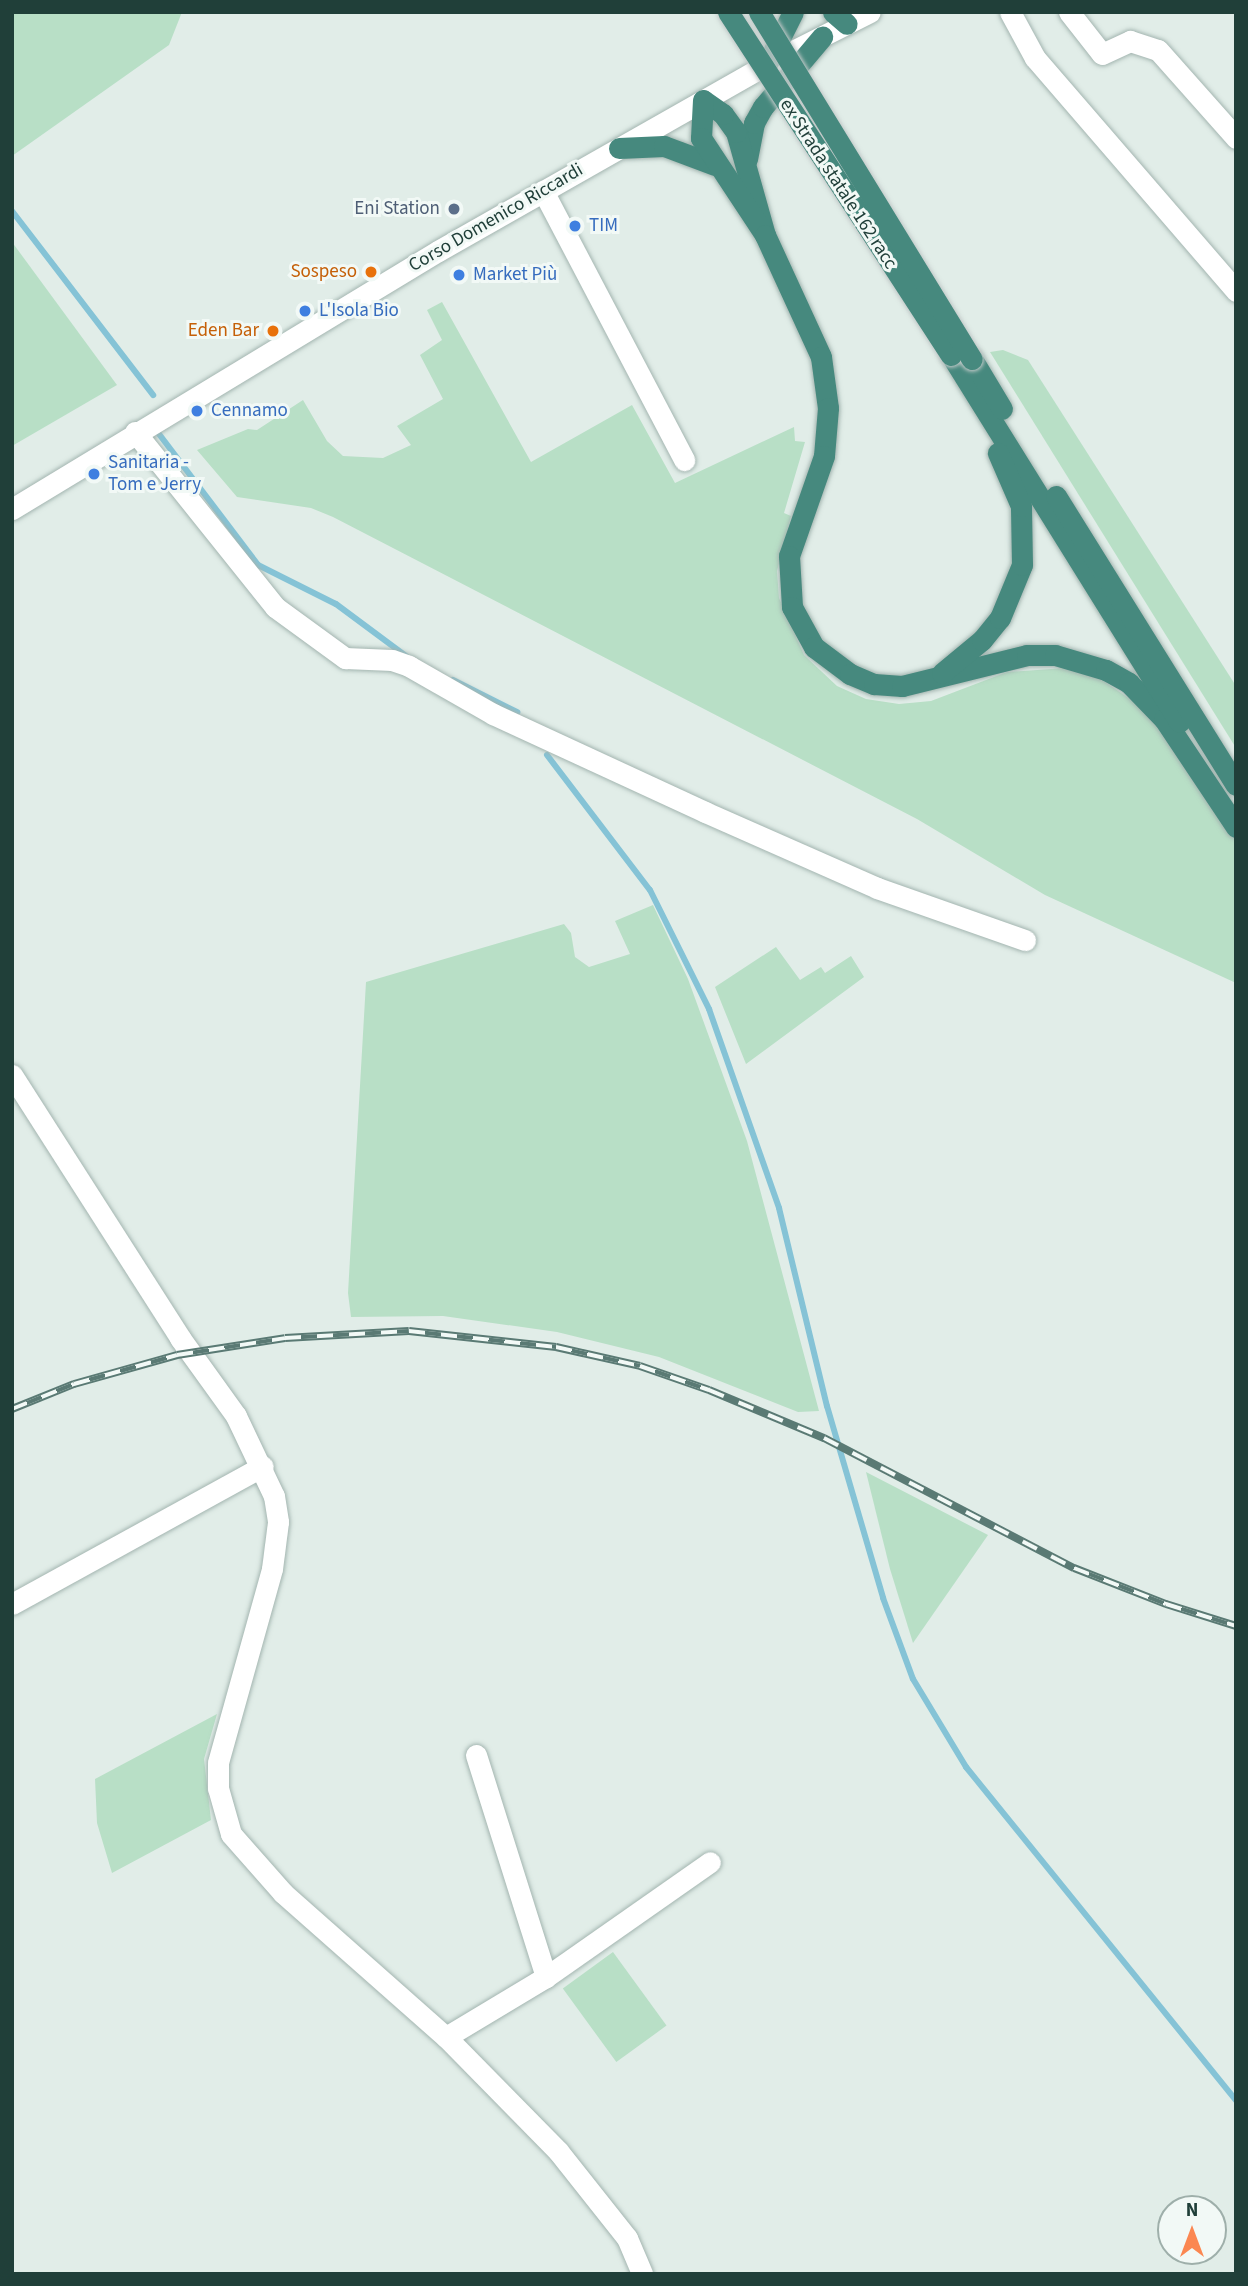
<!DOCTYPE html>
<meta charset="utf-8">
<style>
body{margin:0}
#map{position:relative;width:1248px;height:2286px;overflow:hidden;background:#e1ede8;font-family:"Source Sans 3",sans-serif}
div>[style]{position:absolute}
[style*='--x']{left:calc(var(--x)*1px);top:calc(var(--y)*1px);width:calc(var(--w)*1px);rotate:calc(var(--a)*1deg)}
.green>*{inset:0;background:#b8dfc6;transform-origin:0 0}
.stream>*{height:6px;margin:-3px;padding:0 3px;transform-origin:3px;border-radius:3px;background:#85c3d6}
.roads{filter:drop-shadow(0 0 2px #a3b5b0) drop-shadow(0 0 2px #a3b5b0)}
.minor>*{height:21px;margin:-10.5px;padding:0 10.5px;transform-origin:10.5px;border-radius:10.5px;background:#fff}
.secondary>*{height:21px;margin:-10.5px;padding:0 10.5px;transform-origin:10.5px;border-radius:10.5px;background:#fff}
.trunk>*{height:21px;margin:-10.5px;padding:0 10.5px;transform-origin:10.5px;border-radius:10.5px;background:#46897e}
.rail>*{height:8px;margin-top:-4px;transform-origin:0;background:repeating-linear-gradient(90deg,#f2f9f6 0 16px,#5a7a74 0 32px);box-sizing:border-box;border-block:2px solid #5a7a74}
.bridges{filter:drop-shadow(0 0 2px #c1c9c8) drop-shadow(0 0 2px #c1c9c8)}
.trunk-bridge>*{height:21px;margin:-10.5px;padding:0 10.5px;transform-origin:10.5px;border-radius:10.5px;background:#46897e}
.dots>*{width:19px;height:19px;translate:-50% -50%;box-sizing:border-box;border:4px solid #f2f9f6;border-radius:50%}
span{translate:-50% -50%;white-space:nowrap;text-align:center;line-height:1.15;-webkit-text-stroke:6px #f2f9f6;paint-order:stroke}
.street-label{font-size:19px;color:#203f39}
.service-label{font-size:19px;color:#4e5e75}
.right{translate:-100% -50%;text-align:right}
.shop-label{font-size:19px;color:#366cbe}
.left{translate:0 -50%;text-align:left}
.food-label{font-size:19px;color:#c56008}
.frame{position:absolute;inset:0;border:14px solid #203f39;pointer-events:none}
.north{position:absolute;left:1157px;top:2195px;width:70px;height:70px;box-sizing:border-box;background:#f2f9f6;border:2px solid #9eafaa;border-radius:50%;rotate:0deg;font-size:19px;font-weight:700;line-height:28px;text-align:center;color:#203f39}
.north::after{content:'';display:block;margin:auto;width:24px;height:32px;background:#fb8751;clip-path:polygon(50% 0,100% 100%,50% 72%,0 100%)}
</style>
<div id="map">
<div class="green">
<i style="clip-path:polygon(12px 12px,182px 12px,169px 45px,12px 156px)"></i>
<i style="clip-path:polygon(12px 242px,117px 385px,12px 446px)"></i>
<i style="clip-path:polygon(442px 302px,531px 462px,632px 405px,675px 483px,794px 427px,795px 441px,805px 442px,784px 513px,791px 516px,777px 571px,779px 598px,804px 655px,837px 686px,866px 699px,899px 704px,931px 701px,1007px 672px,1065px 668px,1095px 675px,1150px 713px,1171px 739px,1236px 842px,1236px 983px,1045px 895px,917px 819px,333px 517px,311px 508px,237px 497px,197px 450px,248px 429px,257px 430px,303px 400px,327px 441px,343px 456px,383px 458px,411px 445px,397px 426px,443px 399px,420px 355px,442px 340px,427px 310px)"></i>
<i style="clip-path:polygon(1003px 350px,1028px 360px,1236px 686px,1236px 748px,990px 352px)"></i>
<i style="clip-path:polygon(653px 905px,688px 979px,747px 1141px,819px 1411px,798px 1412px,659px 1357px,557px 1332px,443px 1316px,351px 1317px,348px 1293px,366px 982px,564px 924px,571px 933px,575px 957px,589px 967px,630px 954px,615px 921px)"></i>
<i style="clip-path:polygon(776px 947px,800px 980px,821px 967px,825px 973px,851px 956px,864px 977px,746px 1064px,715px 987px)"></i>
<i style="clip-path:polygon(866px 1472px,988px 1535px,913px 1643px,890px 1569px)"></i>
<i style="clip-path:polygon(217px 1714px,204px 1759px,211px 1820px,112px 1873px,97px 1823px,95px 1779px)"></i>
<i style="left:613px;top:1952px;width:91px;height:62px;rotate:54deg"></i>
</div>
<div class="stream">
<i style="--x:12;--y:211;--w:232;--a:52.5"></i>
<i style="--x:159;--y:434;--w:164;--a:52.9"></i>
<i style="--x:258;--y:565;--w:87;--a:26.6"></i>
<i style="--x:336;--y:604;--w:87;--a:36.6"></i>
<i style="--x:453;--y:680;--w:72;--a:26.6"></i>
<i style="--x:547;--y:755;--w:170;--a:52.7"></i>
<i style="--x:650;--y:890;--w:133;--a:63.6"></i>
<i style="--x:709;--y:1009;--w:211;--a:70.6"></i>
<i style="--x:779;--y:1208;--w:204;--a:76.4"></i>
<i style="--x:827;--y:1406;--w:200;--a:73.7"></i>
<i style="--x:883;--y:1598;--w:86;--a:69.7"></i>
<i style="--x:913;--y:1679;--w:103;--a:58.9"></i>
<i style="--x:966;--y:1767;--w:429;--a:51"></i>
</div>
<div class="roads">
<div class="minor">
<i style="--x:1010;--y:12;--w:52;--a:61.5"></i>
<i style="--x:1035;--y:58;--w:308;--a:49.2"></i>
<i style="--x:1069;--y:12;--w:53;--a:51.8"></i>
<i style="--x:1102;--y:54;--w:31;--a:-25"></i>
<i style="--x:1130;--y:41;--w:29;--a:18"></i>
<i style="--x:1158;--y:50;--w:118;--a:48.4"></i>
<i style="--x:543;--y:191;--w:304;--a:62.3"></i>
<i style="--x:135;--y:432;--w:224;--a:51.3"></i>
<i style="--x:275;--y:607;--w:87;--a:36.1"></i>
<i style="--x:345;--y:658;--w:47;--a:2.4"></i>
<i style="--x:392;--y:660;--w:18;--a:19"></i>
<i style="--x:409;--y:666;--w:97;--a:29.7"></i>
<i style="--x:493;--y:714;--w:234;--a:24.8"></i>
<i style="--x:705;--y:812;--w:188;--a:23.8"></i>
<i style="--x:877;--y:888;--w:157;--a:19.4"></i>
<i style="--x:12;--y:1075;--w:312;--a:57.4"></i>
<i style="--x:180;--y:1338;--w:96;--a:54.3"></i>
<i style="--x:236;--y:1416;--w:89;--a:64.6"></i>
<i style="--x:274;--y:1496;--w:26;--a:81"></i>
<i style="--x:278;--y:1522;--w:47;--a:97.3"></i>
<i style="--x:272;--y:1569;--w:201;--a:105.6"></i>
<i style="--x:218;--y:1763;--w:25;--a:90"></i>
<i style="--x:218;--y:1788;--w:48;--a:74.2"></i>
<i style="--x:231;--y:1834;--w:79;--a:48.6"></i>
<i style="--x:283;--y:1893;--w:217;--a:41.5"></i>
<i style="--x:446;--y:2037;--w:160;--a:45.5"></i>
<i style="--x:558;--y:2151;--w:111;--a:51.6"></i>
<i style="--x:627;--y:2238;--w:39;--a:67"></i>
<i style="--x:12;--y:1604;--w:286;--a:-28.8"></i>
<i style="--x:476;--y:1755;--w:233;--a:72.5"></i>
<i style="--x:446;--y:2037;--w:117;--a:-31"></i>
<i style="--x:546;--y:1977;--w:200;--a:-35"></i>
</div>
<div class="secondary">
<i style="--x:12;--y:509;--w:498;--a:-31.2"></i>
<i style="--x:438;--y:251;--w:378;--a:-29.6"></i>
<i style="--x:767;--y:64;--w:115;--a:-26.8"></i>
</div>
<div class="trunk">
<i style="--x:833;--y:12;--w:18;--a:41"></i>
<i style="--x:767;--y:64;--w:58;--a:-63.4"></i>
<i style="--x:619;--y:148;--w:45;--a:-2.5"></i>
<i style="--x:664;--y:146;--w:54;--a:20.4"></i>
<i style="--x:747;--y:159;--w:37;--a:-79"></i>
<i style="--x:754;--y:123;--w:18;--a:-61"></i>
<i style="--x:763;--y:107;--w:92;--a:-49.9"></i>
<i style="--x:765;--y:235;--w:107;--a:-105.7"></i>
<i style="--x:736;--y:132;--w:22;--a:-126"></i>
<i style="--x:723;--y:114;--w:24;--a:-145"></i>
<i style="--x:703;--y:100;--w:38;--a:93"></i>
<i style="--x:701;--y:138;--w:116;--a:56.6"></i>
<i style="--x:765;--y:235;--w:134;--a:65.3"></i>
<i style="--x:821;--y:357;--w:51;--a:82.2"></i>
<i style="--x:828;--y:408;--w:48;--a:94.8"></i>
<i style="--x:824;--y:456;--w:106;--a:109.3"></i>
<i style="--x:789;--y:556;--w:51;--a:86.6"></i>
<i style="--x:792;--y:607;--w:46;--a:61.2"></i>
<i style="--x:814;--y:647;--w:45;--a:36.9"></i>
<i style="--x:850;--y:674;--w:26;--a:23"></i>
<i style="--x:874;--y:684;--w:28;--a:4"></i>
<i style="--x:902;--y:686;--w:129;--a:-13.9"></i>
<i style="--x:1027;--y:655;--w:28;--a:0"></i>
<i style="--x:1055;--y:655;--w:53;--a:16.4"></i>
<i style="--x:1106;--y:670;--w:26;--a:29"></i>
<i style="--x:1129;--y:683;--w:50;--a:45.8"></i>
<i style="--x:1164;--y:719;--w:130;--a:56.3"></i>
<i style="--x:951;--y:355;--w:432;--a:58.1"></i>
<i style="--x:972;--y:359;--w:58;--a:59"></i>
<i style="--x:1056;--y:496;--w:340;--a:58.1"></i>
<i style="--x:942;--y:673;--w:52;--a:-39.5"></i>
<i style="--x:982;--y:640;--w:28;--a:-51"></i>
<i style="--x:1000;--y:618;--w:57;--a:-67.5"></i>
<i style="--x:1022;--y:565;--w:59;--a:-91"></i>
<i style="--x:1021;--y:506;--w:58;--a:-113.5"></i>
</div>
</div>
<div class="rail">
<i style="--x:12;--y:1409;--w:67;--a:-22"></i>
<i style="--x:74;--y:1384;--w:107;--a:-15.7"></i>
<i style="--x:177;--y:1355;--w:109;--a:-8.9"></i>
<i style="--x:285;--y:1338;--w:124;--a:-3.2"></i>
<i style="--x:409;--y:1331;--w:148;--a:6.2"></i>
<i style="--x:556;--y:1347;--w:86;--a:12.7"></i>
<i style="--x:640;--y:1366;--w:73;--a:19.2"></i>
<i style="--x:709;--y:1390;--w:125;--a:22.7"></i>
<i style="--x:824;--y:1438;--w:282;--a:27.5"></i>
<i style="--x:1074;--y:1568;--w:99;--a:21.4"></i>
<i style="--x:1166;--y:1604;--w:73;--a:17.4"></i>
</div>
<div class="bridges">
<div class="trunk-bridge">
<i style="--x:728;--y:12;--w:409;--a:57"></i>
<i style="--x:759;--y:12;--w:407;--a:58.5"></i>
</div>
</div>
<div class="dots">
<i style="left:454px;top:209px;background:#5c6f8a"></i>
<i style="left:575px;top:226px;background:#3f7fe0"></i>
<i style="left:371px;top:272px;background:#e8710a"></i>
<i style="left:459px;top:275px;background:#3f7fe0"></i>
<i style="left:305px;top:311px;background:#3f7fe0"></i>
<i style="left:273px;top:331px;background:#e8710a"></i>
<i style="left:197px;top:411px;background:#3f7fe0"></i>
<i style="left:94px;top:474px;background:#3f7fe0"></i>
</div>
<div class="street-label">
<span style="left:838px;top:184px;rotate:57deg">ex Strada statale 162 racc</span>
<span style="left:496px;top:218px;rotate:-30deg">Corso Domenico Riccardi</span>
</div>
<div class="service-label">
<span class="right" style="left:440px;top:209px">Eni Station</span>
</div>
<div class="shop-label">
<span class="left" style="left:589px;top:226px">TIM</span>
<span class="left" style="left:473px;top:275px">Market Più</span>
<span class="left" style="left:319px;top:311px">L'Isola Bio</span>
<span class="left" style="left:211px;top:411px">Cennamo</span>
<span class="left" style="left:108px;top:474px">Sanitaria -<br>Tom e Jerry</span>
</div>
<div class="food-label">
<span class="right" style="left:357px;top:272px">Sospeso</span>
<span class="right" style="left:259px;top:331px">Eden Bar</span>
</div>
<div class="frame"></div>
<div class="north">N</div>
</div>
